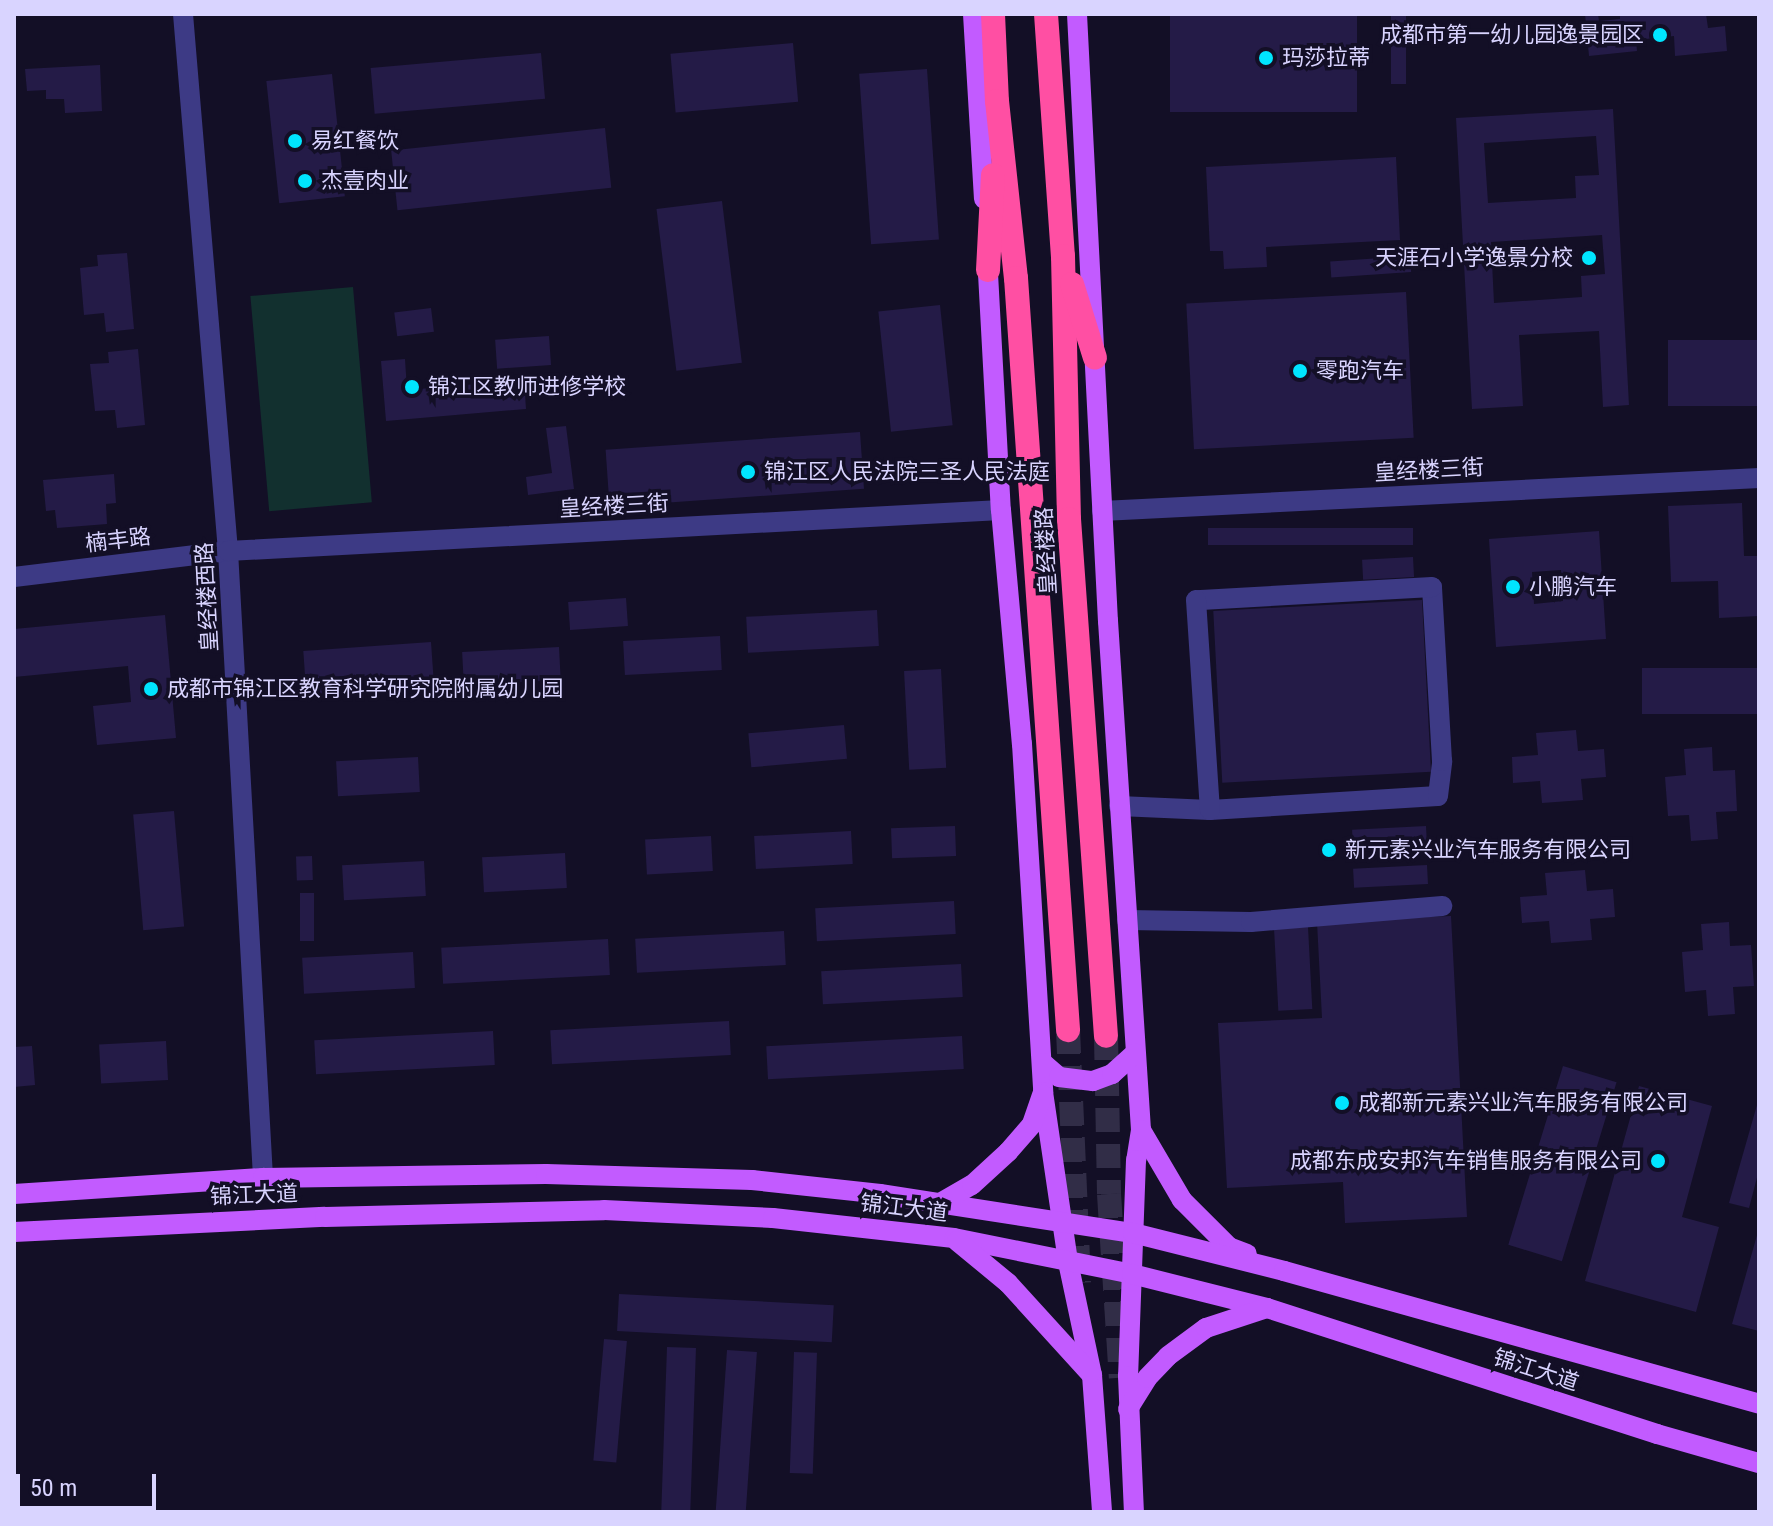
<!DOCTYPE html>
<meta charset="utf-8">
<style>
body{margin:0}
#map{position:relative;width:1773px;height:1526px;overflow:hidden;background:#130f26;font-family:"Roboto Condensed","Noto Sans SC",sans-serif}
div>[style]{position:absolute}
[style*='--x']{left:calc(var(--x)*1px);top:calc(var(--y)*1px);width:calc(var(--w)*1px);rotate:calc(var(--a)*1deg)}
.green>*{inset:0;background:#12302f;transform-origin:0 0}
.building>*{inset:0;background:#241b47;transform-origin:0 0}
.highway-tunnel>*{height:24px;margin-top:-12px;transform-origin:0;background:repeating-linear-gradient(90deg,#312d47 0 24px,transparent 0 36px)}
.minor>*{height:20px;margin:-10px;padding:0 10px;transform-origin:10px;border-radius:10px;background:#3d3a85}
.major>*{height:20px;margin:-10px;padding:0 10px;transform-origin:10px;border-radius:10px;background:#c25bff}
.highway>*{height:24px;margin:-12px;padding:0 12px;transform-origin:12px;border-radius:12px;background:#ff4fa3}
.dots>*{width:22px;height:22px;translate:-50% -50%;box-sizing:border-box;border:4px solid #130f26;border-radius:50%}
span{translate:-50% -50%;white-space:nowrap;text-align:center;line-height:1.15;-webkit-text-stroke:7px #130f26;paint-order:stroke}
.poi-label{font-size:22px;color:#d9d4ff}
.right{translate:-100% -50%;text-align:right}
.left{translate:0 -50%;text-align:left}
.street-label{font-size:22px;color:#d9d4ff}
.frame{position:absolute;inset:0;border:16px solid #d9d4ff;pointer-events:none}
.scale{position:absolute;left:16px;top:1474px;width:140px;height:36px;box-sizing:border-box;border:4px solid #d9d4ff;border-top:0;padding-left:10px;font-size:24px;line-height:28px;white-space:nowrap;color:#d9d4ff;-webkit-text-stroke:6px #130f26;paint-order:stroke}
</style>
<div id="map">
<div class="green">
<i style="left:353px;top:287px;width:216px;height:103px;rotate:85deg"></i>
</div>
<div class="building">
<i style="left:1170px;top:14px;width:187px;height:98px"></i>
<i style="left:1391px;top:14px;width:15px;height:70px"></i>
<i style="clip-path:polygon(1585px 14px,1598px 14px,1599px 21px,1620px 19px,1620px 14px,1706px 14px,1708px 28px,1725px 26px,1727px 51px,1675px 56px,1674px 36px,1636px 40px,1637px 51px,1589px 56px)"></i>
<i style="left:793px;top:43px;width:59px;height:123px;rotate:85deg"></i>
<i style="left:541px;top:53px;width:46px;height:171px;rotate:85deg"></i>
<i style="clip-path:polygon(100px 65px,102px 111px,65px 113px,64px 99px,46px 99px,46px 90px,27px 91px,25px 69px)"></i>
<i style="left:927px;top:69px;width:171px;height:68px;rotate:86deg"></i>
<i style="left:332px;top:74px;width:123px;height:66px;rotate:84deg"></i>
<i style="clip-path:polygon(evenodd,1613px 109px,1629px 405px,1603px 407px,1599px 331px,1519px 335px,1523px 406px,1472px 409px,1456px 118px,1613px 109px,1596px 136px,1599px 175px,1575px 176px,1576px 198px,1488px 203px,1484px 143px,1596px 136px,1613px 109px,1602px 235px,1605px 274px,1581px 276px,1582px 297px,1494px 303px,1491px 242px,1602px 235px)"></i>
<i style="left:605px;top:128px;width:60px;height:215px;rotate:84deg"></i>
<i style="clip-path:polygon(1396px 157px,1400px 240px,1266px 247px,1267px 267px,1224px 269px,1223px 251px,1210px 251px,1206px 167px)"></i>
<i style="left:722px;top:201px;width:163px;height:66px;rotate:83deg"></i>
<i style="clip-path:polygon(127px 253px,134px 329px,106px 332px,104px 313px,84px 315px,80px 268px,98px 266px,97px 255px)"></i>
<i style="left:1410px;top:256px;width:16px;height:80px;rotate:86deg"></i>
<i style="left:1406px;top:292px;width:146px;height:220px;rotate:87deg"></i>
<i style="left:940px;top:305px;width:121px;height:62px;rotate:84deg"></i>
<i style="left:431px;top:308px;width:24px;height:37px;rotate:83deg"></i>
<i style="left:549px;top:336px;width:29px;height:54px;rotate:86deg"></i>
<i style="left:1759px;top:340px;width:66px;height:91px;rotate:90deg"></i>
<i style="clip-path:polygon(138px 349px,145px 425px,117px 428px,115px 410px,95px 411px,90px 364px,109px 363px,108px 352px)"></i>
<i style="clip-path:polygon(405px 359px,407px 390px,524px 380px,526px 409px,386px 421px,381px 361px)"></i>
<i style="clip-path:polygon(566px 426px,574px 489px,528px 495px,526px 477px,552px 473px,546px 428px)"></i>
<i style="left:860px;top:432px;width:57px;height:255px;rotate:86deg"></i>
<i style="clip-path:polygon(114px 474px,116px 503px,106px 504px,107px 524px,57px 528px,55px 510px,46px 511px,43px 480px)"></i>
<i style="clip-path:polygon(1742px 503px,1744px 556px,1759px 556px,1759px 616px,1719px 618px,1718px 581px,1671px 582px,1668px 506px)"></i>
<i style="left:1413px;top:528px;width:17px;height:205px;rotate:90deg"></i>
<i style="clip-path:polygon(evenodd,1599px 531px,1606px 639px,1496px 647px,1489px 539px,1599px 531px,1561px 570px,1563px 601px,1534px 604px,1532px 572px,1561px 570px)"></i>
<i style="left:1413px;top:557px;width:20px;height:51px;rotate:87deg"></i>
<i style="left:626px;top:598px;width:28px;height:58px;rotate:86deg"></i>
<i style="left:1422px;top:600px;width:172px;height:209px;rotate:87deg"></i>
<i style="left:877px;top:610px;width:36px;height:131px;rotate:87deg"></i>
<i style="clip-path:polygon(165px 615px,176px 738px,97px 745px,93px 706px,131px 702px,128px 666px,14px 677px,14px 629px)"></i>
<i style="left:720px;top:636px;width:34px;height:97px;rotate:87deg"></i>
<i style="left:431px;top:642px;width:47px;height:128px;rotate:86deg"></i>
<i style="left:559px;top:647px;width:33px;height:97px;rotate:87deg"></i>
<i style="left:1759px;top:668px;width:46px;height:117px;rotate:90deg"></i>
<i style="left:941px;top:669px;width:99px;height:37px;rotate:87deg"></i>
<i style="left:844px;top:725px;width:34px;height:96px;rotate:85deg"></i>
<i style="clip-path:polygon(1576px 730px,1578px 751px,1604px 749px,1606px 777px,1581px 779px,1583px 800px,1542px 803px,1540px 781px,1513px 783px,1512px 757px,1538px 755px,1536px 733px)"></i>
<i style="clip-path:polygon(1712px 747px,1713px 771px,1735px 770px,1737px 811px,1716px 812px,1718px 839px,1691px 841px,1689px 815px,1668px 816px,1665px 777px,1686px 775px,1684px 749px)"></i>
<i style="left:418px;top:757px;width:35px;height:82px;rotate:87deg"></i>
<i style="left:174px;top:811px;width:116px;height:41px;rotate:85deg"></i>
<i style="left:955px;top:826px;width:30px;height:64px;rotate:88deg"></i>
<i style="left:1426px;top:826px;width:19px;height:74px;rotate:87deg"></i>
<i style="left:851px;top:831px;width:33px;height:97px;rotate:87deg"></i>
<i style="left:711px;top:836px;width:35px;height:66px;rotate:87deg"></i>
<i style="left:565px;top:853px;width:35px;height:83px;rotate:87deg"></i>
<i style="left:312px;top:856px;width:24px;height:16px;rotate:88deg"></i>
<i style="left:424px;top:861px;width:35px;height:82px;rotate:87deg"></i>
<i style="left:1427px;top:865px;width:19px;height:74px;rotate:87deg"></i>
<i style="clip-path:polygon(1585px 870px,1587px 891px,1613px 889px,1615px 917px,1590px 919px,1592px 940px,1551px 943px,1549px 921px,1522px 923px,1520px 897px,1547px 895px,1545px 873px)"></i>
<i style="left:300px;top:893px;width:14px;height:48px"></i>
<i style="left:954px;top:901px;width:33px;height:139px;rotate:87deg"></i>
<i style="clip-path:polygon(1451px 916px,1467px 1217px,1345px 1223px,1343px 1182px,1227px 1188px,1218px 1023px,1322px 1018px,1317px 922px)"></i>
<i style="clip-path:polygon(1729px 922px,1730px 946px,1751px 945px,1754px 986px,1733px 987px,1735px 1014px,1708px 1016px,1706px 990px,1685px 992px,1682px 952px,1703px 950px,1701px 924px)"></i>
<i style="left:1308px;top:927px;width:82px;height:34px;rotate:87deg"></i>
<i style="left:784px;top:931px;width:34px;height:149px;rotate:87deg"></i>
<i style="left:608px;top:939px;width:36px;height:167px;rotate:87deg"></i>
<i style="left:413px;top:952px;width:36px;height:111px;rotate:87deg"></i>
<i style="left:961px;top:964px;width:33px;height:140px;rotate:87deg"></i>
<i style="left:729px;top:1021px;width:34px;height:179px;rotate:87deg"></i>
<i style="left:493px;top:1031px;width:34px;height:179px;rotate:87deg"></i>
<i style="left:962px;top:1036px;width:33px;height:196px;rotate:87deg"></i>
<i style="left:166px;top:1041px;width:39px;height:67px;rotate:87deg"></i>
<i style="clip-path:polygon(32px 1046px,35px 1085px,14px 1087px,14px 1047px)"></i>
<i style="left:1563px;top:1066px;width:56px;height:187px;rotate:17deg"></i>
<i style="clip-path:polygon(1639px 1086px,1712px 1106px,1682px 1217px,1719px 1227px,1696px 1312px,1585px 1281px)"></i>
<i style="clip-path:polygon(1759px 1098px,1759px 1170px,1749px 1208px,1729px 1203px)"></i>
<i style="clip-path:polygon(1759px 1228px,1759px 1331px,1732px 1324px)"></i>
<i style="left:619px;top:1294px;width:215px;height:37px;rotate:3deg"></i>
<i style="left:604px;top:1339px;width:23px;height:122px;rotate:5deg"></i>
<i style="left:667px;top:1347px;width:29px;height:165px;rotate:2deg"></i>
<i style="left:727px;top:1350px;width:30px;height:162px;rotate:4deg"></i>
<i style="left:794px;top:1352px;width:23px;height:121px;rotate:2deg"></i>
</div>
<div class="highway-tunnel">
<i style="--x:1068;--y:1030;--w:253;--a:87.5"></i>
<i style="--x:1106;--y:1036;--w:158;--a:88.9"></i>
<i style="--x:1109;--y:1194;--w:184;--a:86.3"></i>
</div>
<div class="minor">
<i style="--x:183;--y:14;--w:539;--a:85.21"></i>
<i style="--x:228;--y:551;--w:628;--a:86.8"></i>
<i style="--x:1102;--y:511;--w:658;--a:-2.88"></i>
<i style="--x:14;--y:577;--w:216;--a:-6.9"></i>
<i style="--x:228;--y:551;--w:774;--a:-3.04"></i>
<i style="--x:1119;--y:806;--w:91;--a:2.5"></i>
<i style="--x:1210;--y:810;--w:228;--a:-3.5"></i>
<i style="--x:1438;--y:796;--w:35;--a:-83"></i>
<i style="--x:1442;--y:761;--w:174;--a:-93.3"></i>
<i style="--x:1432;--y:587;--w:236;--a:176.8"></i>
<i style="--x:1196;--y:600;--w:210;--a:86.2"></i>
<i style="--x:1127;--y:920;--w:124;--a:0.9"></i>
<i style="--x:1251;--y:922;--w:192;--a:-4.8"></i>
</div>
<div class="major">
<i style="--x:973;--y:14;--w:185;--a:86.6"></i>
<i style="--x:1077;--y:14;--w:608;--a:87.08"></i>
<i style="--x:1108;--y:621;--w:510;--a:86.29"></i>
<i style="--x:1141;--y:1130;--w:30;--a:99"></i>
<i style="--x:1136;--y:1160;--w:216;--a:92.1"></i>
<i style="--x:1128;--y:1376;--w:136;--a:87.5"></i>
<i style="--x:987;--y:255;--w:255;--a:86.9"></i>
<i style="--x:1001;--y:510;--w:235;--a:84.9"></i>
<i style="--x:1022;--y:744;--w:349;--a:86.5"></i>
<i style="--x:1043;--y:1092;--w:172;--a:81.6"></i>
<i style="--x:1068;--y:1262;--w:116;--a:78"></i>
<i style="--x:1092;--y:1375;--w:137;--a:85.8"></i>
<i style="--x:1043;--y:1063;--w:21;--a:41"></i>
<i style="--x:1059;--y:1077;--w:34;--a:7"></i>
<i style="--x:1093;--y:1081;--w:20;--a:-20"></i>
<i style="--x:1112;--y:1074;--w:31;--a:-42"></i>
<i style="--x:1141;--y:1130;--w:81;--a:59.6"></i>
<i style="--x:1182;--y:1200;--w:66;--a:45"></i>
<i style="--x:1229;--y:1247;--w:19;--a:21"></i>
<i style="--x:14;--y:1194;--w:250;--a:-3.7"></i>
<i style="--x:263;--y:1178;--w:283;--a:-0.8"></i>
<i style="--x:546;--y:1174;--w:206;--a:1.7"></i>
<i style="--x:752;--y:1180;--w:129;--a:6.2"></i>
<i style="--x:880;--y:1194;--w:256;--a:8.8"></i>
<i style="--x:1133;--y:1233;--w:156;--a:14.1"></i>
<i style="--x:1284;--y:1271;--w:493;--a:15.6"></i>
<i style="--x:942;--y:1202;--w:34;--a:-30"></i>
<i style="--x:972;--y:1185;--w:49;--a:-42.5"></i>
<i style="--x:1008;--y:1152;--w:37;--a:-49"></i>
<i style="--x:1032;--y:1124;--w:31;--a:-71"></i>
<i style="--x:14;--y:1232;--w:311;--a:-2.8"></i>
<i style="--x:325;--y:1217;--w:279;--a:-1.4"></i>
<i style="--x:604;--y:1210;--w:169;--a:2.7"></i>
<i style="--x:773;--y:1218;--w:182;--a:6.3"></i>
<i style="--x:954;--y:1238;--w:182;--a:11.4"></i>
<i style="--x:1132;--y:1274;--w:139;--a:14.1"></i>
<i style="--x:1267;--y:1308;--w:410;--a:17.9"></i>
<i style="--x:1657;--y:1434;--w:106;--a:15.9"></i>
<i style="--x:957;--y:1241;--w:66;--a:39.5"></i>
<i style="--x:1008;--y:1283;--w:122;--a:47.7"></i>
<i style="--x:1128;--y:1409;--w:36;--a:-58"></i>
<i style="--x:1147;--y:1378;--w:30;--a:-46"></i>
<i style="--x:1168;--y:1356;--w:47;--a:-36.4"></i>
<i style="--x:1206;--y:1328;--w:64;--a:-18.2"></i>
</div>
<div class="highway">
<i style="--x:993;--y:14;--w:87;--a:87.4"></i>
<i style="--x:997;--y:101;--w:178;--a:83.9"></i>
<i style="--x:1016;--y:278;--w:754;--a:86.04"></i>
<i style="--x:1046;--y:14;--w:243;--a:86"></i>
<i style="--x:1063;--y:256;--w:263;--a:88.7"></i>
<i style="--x:1069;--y:519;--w:518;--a:85.91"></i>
<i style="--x:988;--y:270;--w:95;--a:-87"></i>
<i style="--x:1072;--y:284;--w:77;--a:72.7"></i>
</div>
<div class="dots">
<i style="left:1660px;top:35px;background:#00e5ff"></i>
<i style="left:1266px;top:58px;background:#00e5ff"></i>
<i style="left:295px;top:141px;background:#00e5ff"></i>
<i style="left:305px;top:181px;background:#00e5ff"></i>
<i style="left:1589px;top:258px;background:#00e5ff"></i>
<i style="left:1300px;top:371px;background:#00e5ff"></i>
<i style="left:412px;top:387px;background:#00e5ff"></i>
<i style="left:748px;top:472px;background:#00e5ff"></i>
<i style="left:1513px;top:587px;background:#00e5ff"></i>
<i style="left:151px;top:689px;background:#00e5ff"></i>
<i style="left:1329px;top:850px;background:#00e5ff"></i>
<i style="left:1342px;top:1103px;background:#00e5ff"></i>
<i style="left:1658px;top:1161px;background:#00e5ff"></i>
</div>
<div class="poi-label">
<span class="right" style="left:1644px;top:35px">成都市第一幼儿园逸景园区</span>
<span class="left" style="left:1282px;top:58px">玛莎拉蒂</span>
<span class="left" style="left:311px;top:141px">易红餐饮</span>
<span class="left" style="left:321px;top:181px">杰壹肉业</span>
<span class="right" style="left:1573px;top:258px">天涯石小学逸景分校</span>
<span class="left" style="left:1316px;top:371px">零跑汽车</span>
<span class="left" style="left:428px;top:387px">锦江区教师进修学校</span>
<span class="left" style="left:764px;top:472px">锦江区人民法院三圣人民法庭</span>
<span class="left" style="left:1529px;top:587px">小鹏汽车</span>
<span class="left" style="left:167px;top:689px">成都市锦江区教育科学研究院附属幼儿园</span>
<span class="left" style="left:1345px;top:850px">新元素兴业汽车服务有限公司</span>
<span class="left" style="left:1358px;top:1103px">成都新元素兴业汽车服务有限公司</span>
<span class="right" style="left:1642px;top:1161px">成都东成安邦汽车销售服务有限公司</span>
</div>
<div class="street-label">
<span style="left:1429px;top:470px;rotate:-3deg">皇经楼三街</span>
<span style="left:614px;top:506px;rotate:-3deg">皇经楼三街</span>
<span style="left:118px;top:540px;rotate:-7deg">楠丰路</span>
<span style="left:1046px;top:551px;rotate:-93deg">皇经楼路</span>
<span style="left:207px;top:597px;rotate:-93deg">皇经楼西路</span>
<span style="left:254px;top:1195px;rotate:-2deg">锦江大道</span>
<span style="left:904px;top:1208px;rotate:7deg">锦江大道</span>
<span style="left:1536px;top:1370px;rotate:18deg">锦江大道</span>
</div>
<div class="frame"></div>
<div class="scale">50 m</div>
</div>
